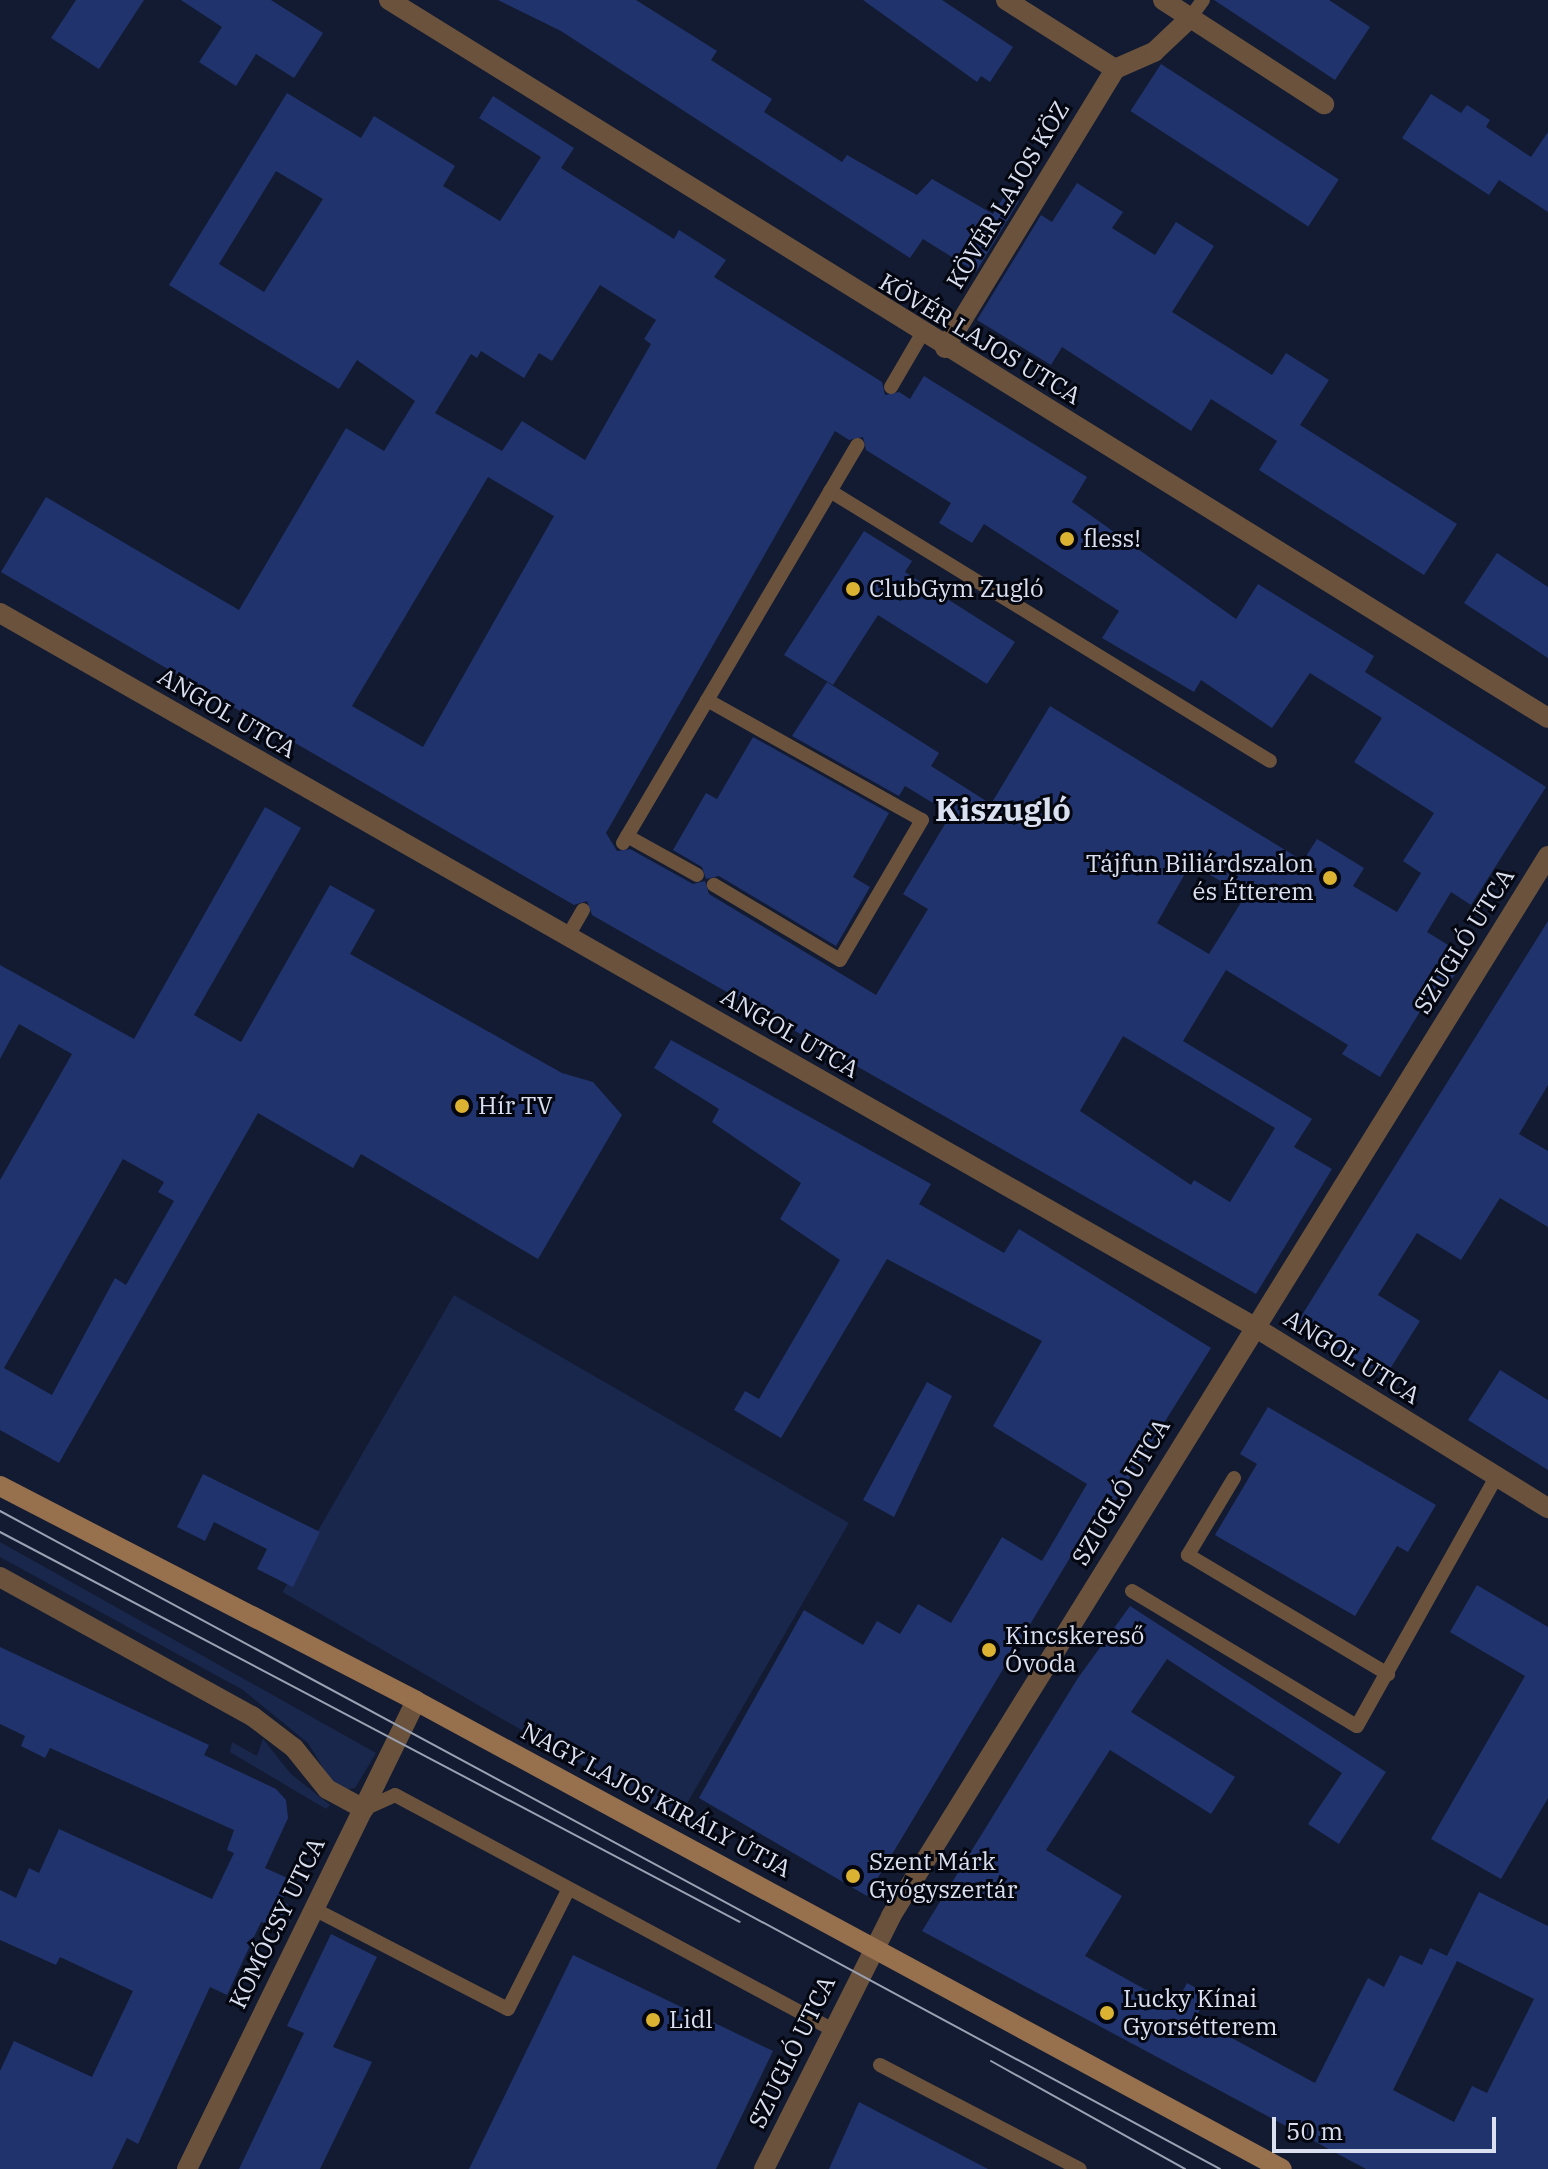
<!DOCTYPE html>
<meta charset="utf-8">
<style>
body{margin:0}
#map{position:relative;width:1548px;height:2169px;overflow:hidden;background:#121b31;font-family:"IBM Plex Serif",serif}
div>[style]{position:absolute}
[style*='--x']{left:calc(var(--x)*1px);top:calc(var(--y)*1px);width:calc(var(--w)*1px);rotate:calc(var(--a)*1deg)}
.green>*{inset:0;background:#1a274c;transform-origin:0 0}
.building>*{inset:0;background:#20336d;transform-origin:0 0}
.service>*{height:14px;margin:-7px;padding:0 7px;transform-origin:7px;border-radius:7px;background:#6b523c}
.minor>*{height:20px;margin:-10px;padding:0 10px;transform-origin:10px;border-radius:10px;background:#6b523c}
.tertiary>*{height:20px;margin:-10px;padding:0 10px;transform-origin:10px;border-radius:10px;background:#6b523c}
.secondary>*{height:20px;margin:-10px;padding:0 10px;transform-origin:10px;border-radius:10px;background:#97704d}
.tram>*{height:2px;margin:-1px;padding:0 1px;transform-origin:1px;border-radius:1px;background:#9aa1b3}
.dots>*{width:22px;height:22px;translate:-50% -50%;box-sizing:border-box;border:4px solid #040610;border-radius:50%}
span{translate:-50% -50%;white-space:nowrap;text-align:center;line-height:1.15;-webkit-text-stroke:6px #040610;paint-order:stroke}
.street-label{font-size:24px;color:#dae0f0}
.poi-label{font-size:24px;color:#dae0f0}
.left{translate:0 -50%;text-align:left}
.right{translate:-100% -50%;text-align:right}
.district-label{font-size:32px;color:#dae0f0;font-weight:700}
.scale{position:absolute;left:1272px;top:2117px;width:224px;height:36px;box-sizing:border-box;border:4px solid #dae0f0;border-top:0;padding-left:10px;font-size:24px;line-height:28px;white-space:nowrap;color:#dae0f0;-webkit-text-stroke:6px #040610;paint-order:stroke}
</style>
<div id="map">
<div class="green">
<i style="left:454px;top:1295px;width:456px;height:343px;rotate:30deg"></i>
<i style="clip-path:polygon(0 1542px,376px 1753px,355px 1788px,342px 1790px,331px 1781px,308px 1743px,243px 1690px,0 1557px)"></i>
<i style="clip-path:polygon(263px 1739px,291px 1774px,330px 1805px,326px 1809px,230px 1752px,232px 1742px,257px 1756px)"></i>
</div>
<div class="building">
<i style="clip-path:polygon(76px 0,144px 0,99px 69px,51px 38px)"></i>
<i style="clip-path:polygon(181px 0,271px 0,323px 33px,294px 78px,256px 54px,236px 86px,199px 62px,222px 27px)"></i>
<i style="clip-path:polygon(498px 0,636px 0,717px 51px,711px 60px,772px 99px,764px 112px,842px 162px,847px 155px,917px 195px,932px 179px,993px 214px,1006px 193px,1019px 201px,976px 272px,923px 239px,910px 258px,561px 31px)"></i>
<i style="clip-path:polygon(863px 0,942px 0,1013px 47px,990px 82px,981px 76px,977px 82px)"></i>
<i style="clip-path:polygon(1214px 0,1329px 0,1370px 27px,1335px 80px)"></i>
<i style="left:1161px;top:64px;width:212px;height:56px;rotate:33deg"></i>
<i style="clip-path:polygon(evenodd,287px 93px,361px 138px,374px 116px,455px 166px,443px 186px,500px 221px,541px 157px,479px 118px,493px 96px,574px 148px,561px 168px,674px 239px,679px 230px,726px 260px,714px 277px,882px 382px,885px 395px,899px 392px,910px 399px,924px 376px,1087px 477px,1072px 502px,1236px 619px,1258px 584px,1374px 656px,1365px 672px,1546px 787px,1471px 905px,1451px 892px,1427px 932px,1466px 956px,1433px 1010px,1424px 1005px,1380px 1077px,1342px 1054px,1348px 1045px,1226px 970px,1183px 1041px,1312px 1119px,1294px 1147px,1332px 1169px,1256px 1294px,592px 915px,587px 901px,574px 905px,1px 572px,46px 497px,239px 610px,346px 428px,384px 451px,415px 401px,357px 360px,339px 389px,169px 285px,287px 93px,276px 171px,323px 199px,264px 292px,219px 264px,276px 171px,287px 93px,600px 285px,656px 320px,644px 339px,651px 344px,585px 460px,522px 421px,502px 451px,435px 413px,471px 354px,477px 358px,481px 351px,524px 378px,539px 353px,552px 361px,600px 285px,287px 93px,835px 431px,849px 440px,863px 437px,866px 450px,951px 503px,939px 523px,972px 543px,984px 524px,1119px 611px,1102px 638px,1194px 692px,1201px 680px,1272px 728px,1310px 673px,1382px 718px,1354px 762px,1434px 813px,1403px 861px,1421px 873px,1397px 912px,1353px 886px,1364px 868px,1317px 839px,1303px 861px,1050px 706px,991px 804px,931px 766px,939px 753px,827px 682px,792px 736px,899px 796px,905px 786px,951px 814px,903px 894px,928px 909px,876px 995px,709px 894px,705px 881px,693px 884px,630px 849px,617px 851px,606px 833px,835px 431px,287px 93px,488px 477px,554px 516px,423px 747px,352px 706px,488px 477px,287px 93px,1191px 863px,1245px 896px,1209px 954px,1157px 923px,1191px 863px,287px 93px,1123px 1036px,1275px 1128px,1230px 1202px,1194px 1180px,1191px 1185px,1080px 1111px,1123px 1036px)"></i>
<i style="clip-path:polygon(1431px 94px,1461px 113px,1467px 105px,1490px 120px,1486px 127px,1531px 157px,1548px 132px,1548px 212px,1499px 180px,1489px 195px,1402px 138px)"></i>
<i style="clip-path:polygon(1077px 183px,1123px 212px,1112px 228px,1155px 255px,1176px 222px,1214px 246px,1172px 312px,1272px 375px,1286px 353px,1329px 380px,1300px 425px,1457px 524px,1424px 575px,1259px 470px,1277px 441px,1211px 399px,1191px 431px,1062px 347px,1051px 365px,977px 320px,1041px 215px,1052px 222px)"></i>
<i style="clip-path:polygon(864px 531px,912px 561px,905px 572px,1015px 642px,987px 684px,878px 615px,833px 685px,784px 655px)"></i>
<i style="clip-path:polygon(1497px 553px,1548px 587px,1548px 658px,1464px 603px)"></i>
<i style="clip-path:polygon(753px 737px,889px 813px,853px 877px,870px 887px,836px 946px,719px 876px,706px 879px,702px 867px,673px 850px,706px 793px,717px 799px)"></i>
<i style="clip-path:polygon(evenodd,265px 807px,301px 828px,194px 1015px,241px 1042px,330px 885px,375px 910px,350px 954px,562px 1073px,593px 1082px,622px 1115px,538px 1259px,361px 1154px,353px 1168px,258px 1113px,59px 1463px,0 1430px,0 1180px,72px 1054px,19px 1024px,0 1059px,0 965px,134px 1039px,265px 807px,123px 1159px,164px 1182px,158px 1192px,174px 1201px,126px 1285px,115px 1278px,52px 1395px,4px 1368px,123px 1159px)"></i>
<i style="clip-path:polygon(1548px 921px,1548px 1085px,1519px 1134px,1548px 1151px,1548px 1227px,1500px 1198px,1461px 1260px,1417px 1233px,1378px 1295px,1420px 1321px,1385px 1377px,1297px 1323px)"></i>
<i style="clip-path:polygon(671px 1040px,931px 1184px,919px 1204px,1004px 1253px,1019px 1229px,1211px 1348px,1115px 1501px,1107px 1496px,867px 1896px,699px 1798px,804px 1610px,863px 1645px,877px 1621px,900px 1634px,918px 1604px,951px 1623px,1002px 1537px,1042px 1561px,1087px 1484px,993px 1426px,1042px 1341px,887px 1259px,781px 1438px,734px 1410px,745px 1391px,759px 1399px,840px 1260px,780px 1219px,801px 1183px,712px 1122px,719px 1109px,654px 1068px)"></i>
<i style="clip-path:polygon(1500px 1370px,1548px 1400px,1548px 1470px,1468px 1420px)"></i>
<i style="clip-path:polygon(927px 1382px,952px 1396px,894px 1517px,863px 1500px)"></i>
<i style="clip-path:polygon(1268px 1407px,1436px 1505px,1408px 1552px,1397px 1546px,1355px 1616px,1215px 1535px,1257px 1464px,1240px 1454px)"></i>
<i style="clip-path:polygon(203px 1474px,320px 1532px,293px 1587px,257px 1569px,267px 1549px,214px 1522px,205px 1541px,177px 1527px)"></i>
<i style="clip-path:polygon(1477px 1585px,1548px 1627px,1548px 1798px,1501px 1879px,1431px 1839px,1525px 1676px,1450px 1632px)"></i>
<i style="clip-path:polygon(evenodd,1130px 1606px,1386px 1772px,1339px 1844px,1308px 1824px,1342px 1773px,1167px 1659px,1131px 1712px,1235px 1777px,1211px 1814px,1110px 1750px,1046px 1850px,1122px 1896px,1085px 1956px,1175px 2006px,1187px 1983px,1209px 1995px,1195px 2018px,1315px 2083px,1368px 1978px,1384px 1987px,1400px 1955px,1422px 1965px,1430px 1948px,1447px 1956px,1479px 1892px,1548px 1926px,1548px 2169px,1366px 2169px,922px 1931px,1078px 1678px,1130px 1606px,1457px 1961px,1534px 1999px,1487px 2093px,1472px 2086px,1454px 2122px,1393px 2090px,1457px 1961px)"></i>
<i style="clip-path:polygon(0 1647px,209px 1745px,204px 1755px,276px 1789px,286px 1800px,288px 1818px,265px 1868px,292px 1880px,282px 1902px,288px 1904px,277px 1927px,261px 1922px,227px 1995px,210px 1987px,138px 2144px,127px 2138px,112px 2169px,0 2169px,0 2071px,14px 2041px,92px 2077px,133px 1991px,60px 1957px,56px 1965px,0 1940px,0 1890px,16px 1898px,29px 1868px,39px 1873px,59px 1829px,212px 1899px,234px 1853px,227px 1850px,234px 1830px,50px 1748px,45px 1758px,21px 1746px,25px 1736px,0 1724px)"></i>
<i style="clip-path:polygon(331px 1934px,377px 1957px,333px 2047px,372px 2062px,320px 2169px,239px 2169px,304px 2033px,287px 2026px)"></i>
<i style="clip-path:polygon(573px 1955px,773px 2051px,716px 2169px,469px 2169px)"></i>
<i style="clip-path:polygon(859px 2102px,988px 2169px,829px 2169px)"></i>
</div>
<div class="service">
<i style="--x:1190;--y:18;--w:22;--a:-54"></i>
<i style="--x:891;--y:387;--w:61;--a:-59.7"></i>
<i style="--x:830;--y:491;--w:516;--a:31.53"></i>
<i style="--x:707;--y:700;--w:246;--a:29.2"></i>
<i style="--x:922;--y:820;--w:162;--a:120.4"></i>
<i style="--x:840;--y:960;--w:147;--a:-149.2"></i>
<i style="--x:627;--y:836;--w:80;--a:29.1"></i>
<i style="--x:623;--y:843;--w:462;--a:-59.5"></i>
<i style="--x:568;--y:936;--w:30;--a:-60"></i>
<i style="--x:1234;--y:1478;--w:90;--a:120.9"></i>
<i style="--x:1188;--y:1555;--w:233;--a:30.8"></i>
<i style="--x:1132;--y:1591;--w:262;--a:31"></i>
<i style="--x:1357;--y:1726;--w:285;--a:-60.8"></i>
<i style="--x:364;--y:1809;--w:34;--a:-24"></i>
<i style="--x:395;--y:1795;--w:496;--a:28.2"></i>
<i style="--x:312;--y:1908;--w:220;--a:27.3"></i>
<i style="--x:508;--y:2009;--w:133;--a:-63.2"></i>
<i style="--x:880;--y:2065;--w:225;--a:27.5"></i>
</div>
<div class="minor">
<i style="--x:389;--y:0;--w:1363;--a:31.78"></i>
<i style="--x:1006;--y:0;--w:129;--a:32.3"></i>
<i style="--x:1163;--y:0;--w:192;--a:32.9"></i>
<i style="--x:1115;--y:69;--w:43;--a:-23.6"></i>
<i style="--x:1154;--y:52;--w:50;--a:-43.4"></i>
<i style="--x:945;--y:348;--w:327;--a:-58.6"></i>
<i style="--x:0;--y:613;--w:1442;--a:29.64"></i>
<i style="--x:1253;--y:1326;--w:347;--a:31.7"></i>
<i style="--x:0;--y:1577;--w:288;--a:28.9"></i>
<i style="--x:252;--y:1716;--w:53;--a:37.3"></i>
<i style="--x:294;--y:1748;--w:53;--a:51.2"></i>
<i style="--x:327;--y:1789;--w:42;--a:28.4"></i>
<i style="--x:187;--y:2169;--w:521;--a:-63.93"></i>
</div>
<div class="tertiary">
<i style="--x:764;--y:2169;--w:283;--a:-63.3"></i>
<i style="--x:891;--y:1916;--w:1247;--a:-58.21"></i>
</div>
<div class="secondary">
<i style="--x:0;--y:1486;--w:468;--a:27.3"></i>
<i style="--x:416;--y:1701;--w:984;--a:28.39"></i>
</div>
<div class="tram">
<i style="--x:0;--y:1511;--w:1386;--a:28.34"></i>
<i style="--x:0;--y:1532;--w:836;--a:27.79"></i>
<i style="--x:991;--y:2061;--w:222;--a:29.1"></i>
</div>
<div class="dots">
<i style="left:1067px;top:539px;background:#dcb233"></i>
<i style="left:853px;top:589px;background:#dcb233"></i>
<i style="left:1330px;top:878px;background:#dcb233"></i>
<i style="left:462px;top:1106px;background:#dcb233"></i>
<i style="left:989px;top:1650px;background:#dcb233"></i>
<i style="left:853px;top:1876px;background:#dcb233"></i>
<i style="left:1107px;top:2013px;background:#dcb233"></i>
<i style="left:653px;top:2020px;background:#dcb233"></i>
</div>
<div class="street-label">
<span style="left:1008px;top:195px;rotate:-59deg">KÖVÉR LAJOS KÖZ</span>
<span style="left:980px;top:339px;rotate:31deg">KÖVÉR LAJOS UTCA</span>
<span style="left:227px;top:713px;rotate:30deg">ANGOL UTCA</span>
<span style="left:1464px;top:941px;rotate:-58deg">SZUGLÓ UTCA</span>
<span style="left:790px;top:1033px;rotate:30deg">ANGOL UTCA</span>
<span style="left:1352px;top:1357px;rotate:32deg">ANGOL UTCA</span>
<span style="left:1121px;top:1492px;rotate:-59deg">SZUGLÓ UTCA</span>
<span style="left:656px;top:1800px;rotate:28deg">NAGY LAJOS KIRÁLY ÚTJA</span>
<span style="left:277px;top:1923px;rotate:-64deg">KOMÓCSY UTCA</span>
<span style="left:792px;top:2052px;rotate:-64deg">SZUGLÓ UTCA</span>
</div>
<div class="poi-label">
<span class="left" style="left:1083px;top:539px">fless!</span>
<span class="left" style="left:869px;top:589px">ClubGym Zugló</span>
<span class="right" style="left:1314px;top:878px">Tájfun Biliárdszalon<br>és Étterem</span>
<span class="left" style="left:478px;top:1106px">Hír TV</span>
<span class="left" style="left:1005px;top:1650px">Kincskereső<br>Óvoda</span>
<span class="left" style="left:869px;top:1876px">Szent Márk<br>Gyógyszertár</span>
<span class="left" style="left:1123px;top:2013px">Lucky Kínai<br>Gyorsétterem</span>
<span class="left" style="left:669px;top:2020px">Lidl</span>
</div>
<div class="district-label">
<span style="left:1003px;top:809px">Kiszugló</span>
</div>
<div class="scale">50 m</div>
</div>
